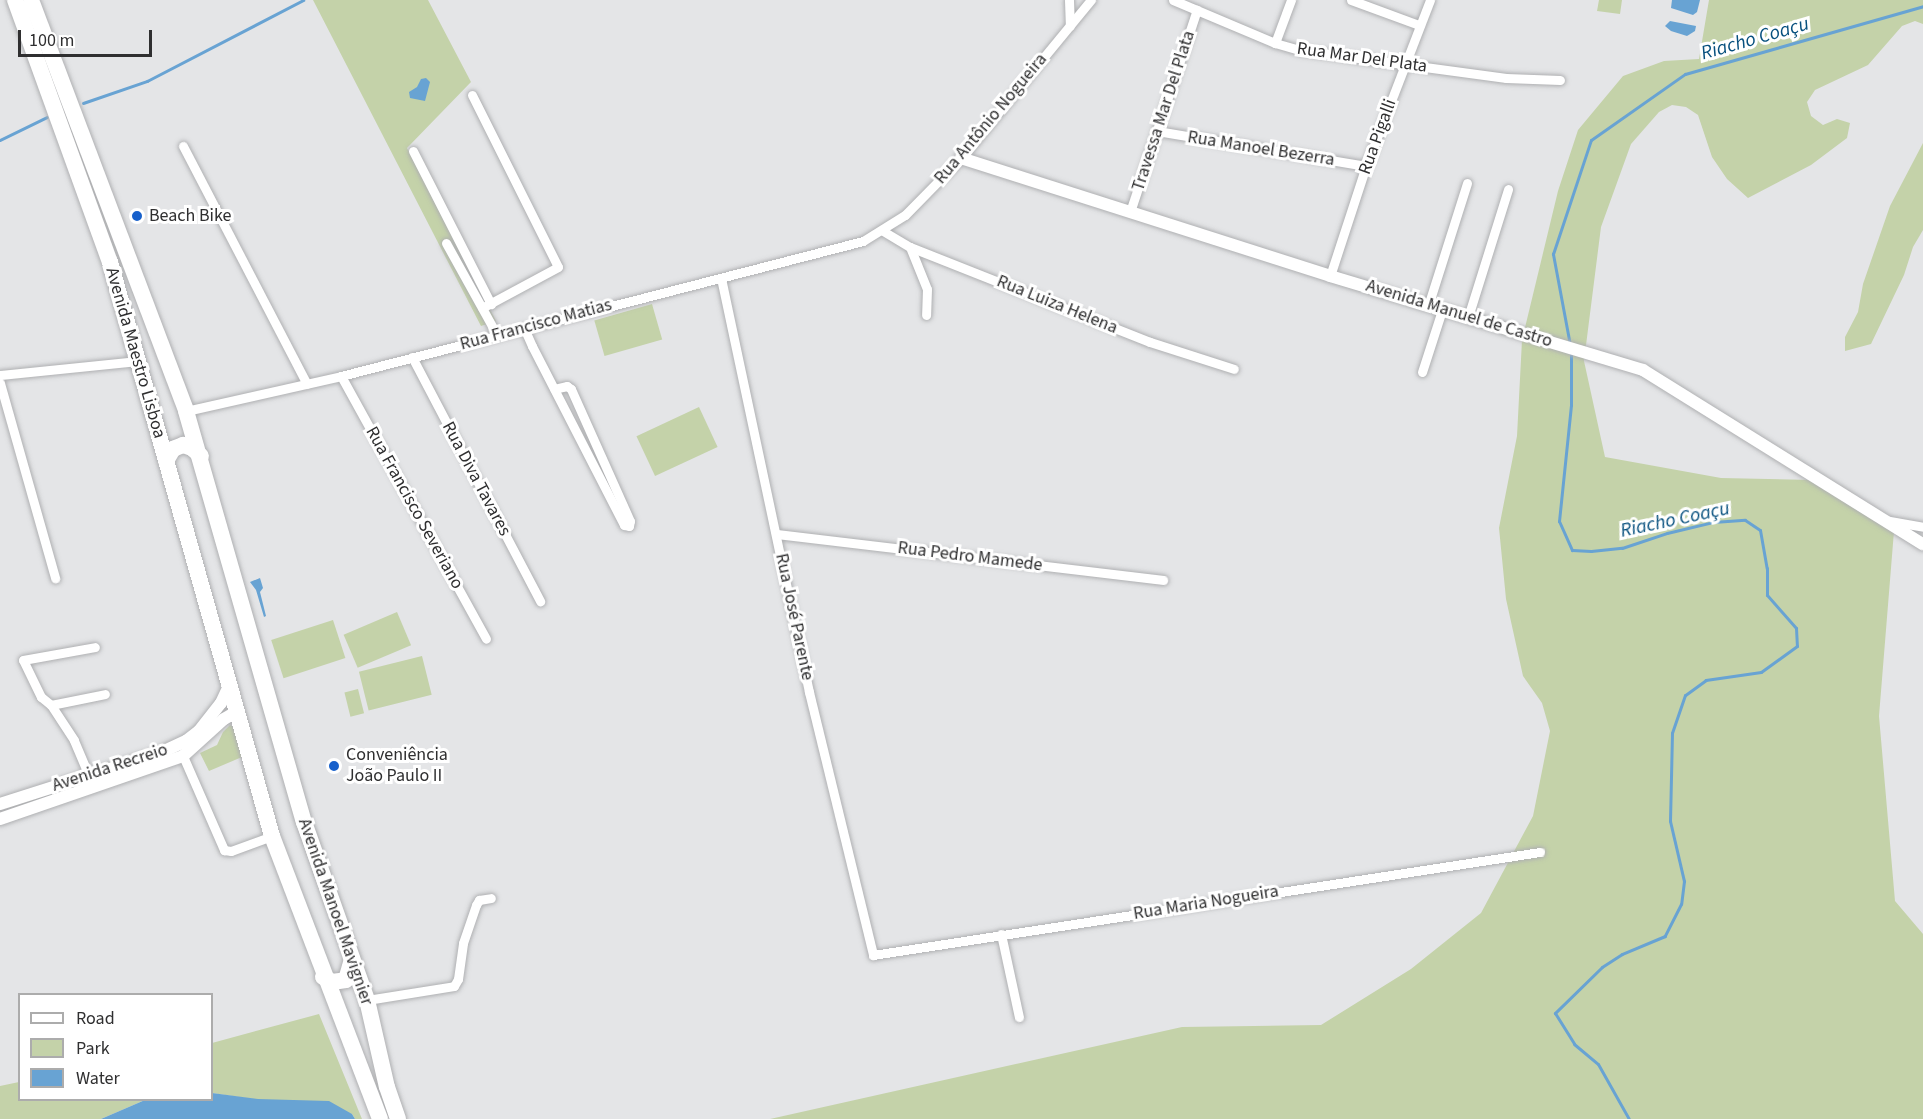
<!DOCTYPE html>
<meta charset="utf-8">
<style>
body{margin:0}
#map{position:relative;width:1923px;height:1119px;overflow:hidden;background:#e4e5e7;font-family:"Source Sans 3",sans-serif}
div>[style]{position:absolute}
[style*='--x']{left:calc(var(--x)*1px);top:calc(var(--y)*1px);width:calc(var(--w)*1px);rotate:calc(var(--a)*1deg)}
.green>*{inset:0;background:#c4d2a9;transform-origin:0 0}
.water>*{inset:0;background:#68a3d3}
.stream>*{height:3px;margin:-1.5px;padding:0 1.5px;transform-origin:1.5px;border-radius:1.5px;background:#68a3d3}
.roads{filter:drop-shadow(0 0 2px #afb0b2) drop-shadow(0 0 2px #afb0b2)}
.street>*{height:9px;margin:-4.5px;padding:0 4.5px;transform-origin:4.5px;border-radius:4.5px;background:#fff}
.secondary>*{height:12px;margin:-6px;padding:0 6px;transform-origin:6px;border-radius:6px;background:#fff}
.highway>*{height:16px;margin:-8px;padding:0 8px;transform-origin:8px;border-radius:8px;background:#fff}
.dots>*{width:16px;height:16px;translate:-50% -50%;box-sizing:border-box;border:3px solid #fff;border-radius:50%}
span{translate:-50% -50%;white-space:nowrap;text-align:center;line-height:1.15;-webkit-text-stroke:6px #fff;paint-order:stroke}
.street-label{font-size:18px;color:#2f2f30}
.poi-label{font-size:18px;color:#2f2f30}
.left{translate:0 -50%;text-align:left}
.water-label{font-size:20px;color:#07507e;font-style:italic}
.legend{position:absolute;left:18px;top:993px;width:195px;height:108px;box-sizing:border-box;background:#fff;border:2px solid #acacac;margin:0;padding:8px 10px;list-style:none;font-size:18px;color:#2f2f30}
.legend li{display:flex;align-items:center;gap:12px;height:30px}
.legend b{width:30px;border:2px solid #acacac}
.scale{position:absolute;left:18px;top:30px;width:134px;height:27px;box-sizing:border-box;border:3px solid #2f2f30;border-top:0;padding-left:8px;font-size:18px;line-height:21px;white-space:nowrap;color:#2f2f30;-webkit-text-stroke:4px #fff;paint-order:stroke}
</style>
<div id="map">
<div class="green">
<i style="clip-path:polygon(313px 0,428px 0,471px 82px,407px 148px,496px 321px,481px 326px)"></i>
<i style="clip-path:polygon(1599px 0,1622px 0,1620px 14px,1597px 11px)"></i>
<i style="clip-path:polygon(1709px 0,1923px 0,1923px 24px,1915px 21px,1902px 26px,1868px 65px,1815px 90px,1807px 102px,1811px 116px,1823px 125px,1837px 119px,1850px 123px,1847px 138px,1811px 165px,1748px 198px,1727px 179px,1712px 157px,1698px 115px,1686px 107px,1672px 105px,1659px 112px,1631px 144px,1601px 227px,1584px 361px,1605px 457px,1721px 478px,1813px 480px,1894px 531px,1879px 716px,1895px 901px,1923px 934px,1923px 1119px,770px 1119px,1182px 1027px,1321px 1025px,1411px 969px,1481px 913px,1533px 816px,1550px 731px,1542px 703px,1523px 676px,1506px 599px,1499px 528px,1517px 436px,1522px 340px,1558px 191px,1578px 130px,1623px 76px,1664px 61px,1699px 59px)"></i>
<i style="clip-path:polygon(1923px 143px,1923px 230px,1913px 247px,1904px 275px,1871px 344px,1845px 351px,1845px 337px,1858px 312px,1863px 284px,1890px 206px)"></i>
<i style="left:652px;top:304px;width:37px;height:60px;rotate:74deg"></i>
<i style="left:699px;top:407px;width:44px;height:69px;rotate:65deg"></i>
<i style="left:397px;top:612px;width:36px;height:58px;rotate:67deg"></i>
<i style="left:333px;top:620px;width:40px;height:65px;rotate:72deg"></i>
<i style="left:422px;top:656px;width:40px;height:65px;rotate:76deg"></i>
<i style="left:358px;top:689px;width:25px;height:14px;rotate:76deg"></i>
<i style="clip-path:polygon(230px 725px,235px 728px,242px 757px,209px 771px,200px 753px,217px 745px,223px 732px)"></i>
<i style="clip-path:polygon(319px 1014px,362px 1119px,355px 1119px,352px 1114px,212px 1093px,212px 1043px)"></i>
<i style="clip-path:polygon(19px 1082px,20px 1100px,145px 1100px,101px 1119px,0 1119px,0 1086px)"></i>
</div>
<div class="water">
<i style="clip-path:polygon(1672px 0,1700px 0,1697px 12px,1693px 15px,1671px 8px)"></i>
<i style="clip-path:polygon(1670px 21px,1696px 26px,1695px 31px,1687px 36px,1671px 31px,1665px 26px)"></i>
<i style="clip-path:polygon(426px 78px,430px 82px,425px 101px,410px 98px,409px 92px,417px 87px,421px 79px)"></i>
<i style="clip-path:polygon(260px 578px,263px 588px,260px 592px,266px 616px,264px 617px,256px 590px,250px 582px)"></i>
<i style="clip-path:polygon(212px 1093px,258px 1099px,329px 1101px,352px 1114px,355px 1119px,101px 1119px,145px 1100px,212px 1100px)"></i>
</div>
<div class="stream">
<i style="--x:83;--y:103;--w:68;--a:-19"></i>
<i style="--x:147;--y:81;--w:176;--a:-27.4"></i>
<i style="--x:0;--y:140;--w:52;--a:-26.1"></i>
<i style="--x:1570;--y:345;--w:93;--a:-100.6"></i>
<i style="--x:1553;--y:254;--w:120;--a:-71.6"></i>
<i style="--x:1591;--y:140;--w:115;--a:-35.1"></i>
<i style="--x:1685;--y:74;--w:248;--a:-15.9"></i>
<i style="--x:1571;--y:351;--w:54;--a:90"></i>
<i style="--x:1571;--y:405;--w:117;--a:95.9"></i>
<i style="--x:1559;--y:521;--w:32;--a:66"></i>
<i style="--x:1572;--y:550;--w:19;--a:3"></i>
<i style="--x:1591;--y:551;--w:31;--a:-6"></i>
<i style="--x:1622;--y:548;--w:47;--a:-18.4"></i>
<i style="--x:1667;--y:533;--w:47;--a:-13.4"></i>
<i style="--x:1713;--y:522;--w:32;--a:-4"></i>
<i style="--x:1745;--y:520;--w:18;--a:34"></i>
<i style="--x:1760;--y:530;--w:39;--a:80"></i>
<i style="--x:1767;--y:568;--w:27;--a:90"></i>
<i style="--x:1767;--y:595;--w:44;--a:48.7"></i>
<i style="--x:1796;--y:628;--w:18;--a:87"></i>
<i style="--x:1797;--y:646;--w:44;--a:144.2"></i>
<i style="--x:1761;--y:672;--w:56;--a:171.7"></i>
<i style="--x:1706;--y:680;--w:26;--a:144"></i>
<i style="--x:1685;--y:695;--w:40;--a:108.9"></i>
<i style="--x:1672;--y:733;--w:88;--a:91.3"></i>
<i style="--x:1670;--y:821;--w:62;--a:76.9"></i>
<i style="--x:1684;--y:881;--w:23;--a:97"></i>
<i style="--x:1681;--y:904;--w:36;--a:117"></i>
<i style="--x:1665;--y:936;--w:47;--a:157.3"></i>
<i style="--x:1622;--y:954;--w:24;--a:147"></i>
<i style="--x:1602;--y:967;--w:66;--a:135.6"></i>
<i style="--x:1555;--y:1013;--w:36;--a:58"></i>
<i style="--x:1574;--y:1044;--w:31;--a:40"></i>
<i style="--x:1598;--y:1064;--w:63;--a:60.6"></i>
</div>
<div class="roads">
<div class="street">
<i style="--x:1069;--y:0;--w:26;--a:88"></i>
<i style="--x:1173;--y:0;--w:111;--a:22.9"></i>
<i style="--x:1275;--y:43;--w:25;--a:16"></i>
<i style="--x:1299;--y:50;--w:209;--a:7.7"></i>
<i style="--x:1506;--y:78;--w:54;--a:2.1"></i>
<i style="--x:1351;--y:0;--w:72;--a:20.2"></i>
<i style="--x:1275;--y:43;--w:46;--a:-69.6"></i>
<i style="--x:472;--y:95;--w:192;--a:63.4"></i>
<i style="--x:558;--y:267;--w:86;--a:151.7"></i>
<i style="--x:1157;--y:131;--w:212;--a:9.5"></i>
<i style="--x:183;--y:146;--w:268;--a:62.5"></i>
<i style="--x:413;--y:151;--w:172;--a:63"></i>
<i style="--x:1130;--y:212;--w:213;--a:-71.7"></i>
<i style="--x:883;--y:231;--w:31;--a:31"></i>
<i style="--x:910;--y:247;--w:258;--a:21.6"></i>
<i style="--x:1150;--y:342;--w:88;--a:17.8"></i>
<i style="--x:446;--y:243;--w:105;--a:61"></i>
<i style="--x:910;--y:247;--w:45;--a:68"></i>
<i style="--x:927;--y:289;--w:26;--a:92"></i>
<i style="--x:1330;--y:276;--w:116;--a:-71.9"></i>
<i style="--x:1366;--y:166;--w:178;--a:-68.9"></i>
<i style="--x:721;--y:278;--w:423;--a:78"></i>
<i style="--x:809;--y:692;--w:271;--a:76.3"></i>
<i style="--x:873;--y:955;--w:675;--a:-8.78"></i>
<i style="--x:1428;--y:306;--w:129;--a:-72.4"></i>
<i style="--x:1468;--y:317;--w:134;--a:-72.6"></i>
<i style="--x:524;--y:328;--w:20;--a:66"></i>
<i style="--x:532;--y:346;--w:201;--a:62.8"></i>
<i style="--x:624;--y:525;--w:5;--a:11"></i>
<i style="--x:629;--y:526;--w:5;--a:-79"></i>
<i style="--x:630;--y:521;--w:145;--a:-114.1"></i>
<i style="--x:571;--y:389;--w:5;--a:-143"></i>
<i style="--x:567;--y:386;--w:13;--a:167"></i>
<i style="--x:412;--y:357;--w:276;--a:62.3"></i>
<i style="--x:1422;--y:372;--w:65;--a:-72.1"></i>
<i style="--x:0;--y:375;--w:139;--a:-5.8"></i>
<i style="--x:341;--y:376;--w:300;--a:61.1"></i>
<i style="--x:0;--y:383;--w:203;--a:74.2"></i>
<i style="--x:186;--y:411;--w:159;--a:-12.7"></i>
<i style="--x:341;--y:376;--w:539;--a:-14.5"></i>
<i style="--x:863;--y:241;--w:49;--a:-31.8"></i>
<i style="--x:905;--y:215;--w:80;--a:-45.5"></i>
<i style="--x:961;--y:158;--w:205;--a:-50.6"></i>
<i style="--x:1890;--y:521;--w:34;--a:10"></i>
<i style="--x:777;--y:534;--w:389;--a:6.8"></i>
<i style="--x:51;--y:705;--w:55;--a:-11.5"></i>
<i style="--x:183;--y:756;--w:103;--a:66.4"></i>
<i style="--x:224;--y:850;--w:7;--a:8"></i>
<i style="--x:231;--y:851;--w:44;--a:-20.1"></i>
<i style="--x:89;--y:776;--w:39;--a:-113"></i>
<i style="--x:74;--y:740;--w:42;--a:-123.3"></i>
<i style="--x:51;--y:705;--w:13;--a:-141"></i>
<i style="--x:41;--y:697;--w:41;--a:-115.9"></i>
<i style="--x:23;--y:660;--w:73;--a:-10.2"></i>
<i style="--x:1001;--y:934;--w:85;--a:77.8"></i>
<i style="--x:367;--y:1000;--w:88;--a:-9.1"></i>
<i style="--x:454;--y:986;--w:8;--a:-60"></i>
<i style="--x:458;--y:979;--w:36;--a:-82"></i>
<i style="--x:463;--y:943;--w:40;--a:-71.1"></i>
<i style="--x:476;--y:905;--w:6;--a:-59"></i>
<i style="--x:479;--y:900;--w:12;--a:-9"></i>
</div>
<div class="secondary">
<i style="--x:961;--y:158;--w:387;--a:17.7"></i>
<i style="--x:1330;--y:276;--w:327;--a:16.7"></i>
<i style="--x:1643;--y:370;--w:330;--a:31.9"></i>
<i style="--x:0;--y:804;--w:168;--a:-17.7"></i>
<i style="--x:160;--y:753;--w:29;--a:-25"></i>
<i style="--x:186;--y:741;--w:16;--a:-38"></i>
<i style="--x:199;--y:731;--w:36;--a:-52"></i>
<i style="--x:221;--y:703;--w:19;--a:-65"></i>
<i style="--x:0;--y:819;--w:194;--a:-19"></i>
<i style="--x:183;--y:756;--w:55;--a:-42.1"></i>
<i style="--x:224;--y:719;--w:14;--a:-30"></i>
</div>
<div class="highway">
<i style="--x:15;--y:0;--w:279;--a:70.1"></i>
<i style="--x:110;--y:262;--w:596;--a:74.24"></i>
<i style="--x:272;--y:836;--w:303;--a:69.1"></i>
<i style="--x:31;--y:0;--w:439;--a:69.3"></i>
<i style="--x:186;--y:411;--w:428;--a:74"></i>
<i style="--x:304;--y:822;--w:189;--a:70.5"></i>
<i style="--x:367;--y:1000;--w:89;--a:77.1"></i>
<i style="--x:387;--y:1087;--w:34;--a:71"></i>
<i style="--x:166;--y:461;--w:14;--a:-60"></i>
<i style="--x:173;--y:449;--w:11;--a:-22"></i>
<i style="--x:183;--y:445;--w:9;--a:18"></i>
<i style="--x:192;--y:448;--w:12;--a:42"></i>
<i style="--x:323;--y:977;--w:10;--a:29"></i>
<i style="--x:332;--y:982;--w:14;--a:-8"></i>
<i style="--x:346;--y:980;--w:22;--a:-74"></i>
</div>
</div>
<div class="dots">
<i style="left:137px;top:216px;background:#1760cb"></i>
<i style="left:334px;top:766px;background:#1760cb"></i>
</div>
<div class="street-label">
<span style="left:1362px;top:58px;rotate:8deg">Rua Mar Del Plata</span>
<span style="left:1164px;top:111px;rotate:-72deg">Travessa Mar Del Plata</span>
<span style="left:991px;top:119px;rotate:-50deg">Rua Antônio Nogueira</span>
<span style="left:1378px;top:137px;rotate:-70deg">Rua Pigalli</span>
<span style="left:1261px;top:149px;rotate:9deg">Rua Manoel Bezerra</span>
<span style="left:1057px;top:305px;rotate:22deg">Rua Luiza Helena</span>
<span style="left:1459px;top:314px;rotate:17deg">Avenida Manuel de Castro</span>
<span style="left:536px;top:325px;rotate:-15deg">Rua Francisco Matias</span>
<span style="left:135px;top:353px;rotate:74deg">Avenida Maestro Lisboa</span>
<span style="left:476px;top:479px;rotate:62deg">Rua Diva Tavares</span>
<span style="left:414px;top:508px;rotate:61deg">Rua Francisco Severiano</span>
<span style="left:970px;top:557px;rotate:7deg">Rua Pedro Mamede</span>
<span style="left:794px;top:617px;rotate:78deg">Rua José Parente</span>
<span style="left:110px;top:768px;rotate:-18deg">Avenida Recreio</span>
<span style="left:1206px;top:903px;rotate:-9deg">Rua Maria Nogueira</span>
<span style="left:335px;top:912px;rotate:71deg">Avenida Manoel Mavignier</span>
</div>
<div class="poi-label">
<span class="left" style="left:149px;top:216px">Beach Bike</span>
<span class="left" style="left:346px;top:766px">Conveniência<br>João Paulo II</span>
</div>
<div class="water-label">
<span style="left:1755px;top:39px;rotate:-16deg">Riacho Coaçu</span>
<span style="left:1675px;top:520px;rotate:-12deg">Riacho Coaçu</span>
</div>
<ul class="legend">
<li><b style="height:8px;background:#fff"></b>Road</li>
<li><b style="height:16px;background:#c4d2a9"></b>Park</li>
<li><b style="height:16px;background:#68a3d3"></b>Water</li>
</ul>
<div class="scale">100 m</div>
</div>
